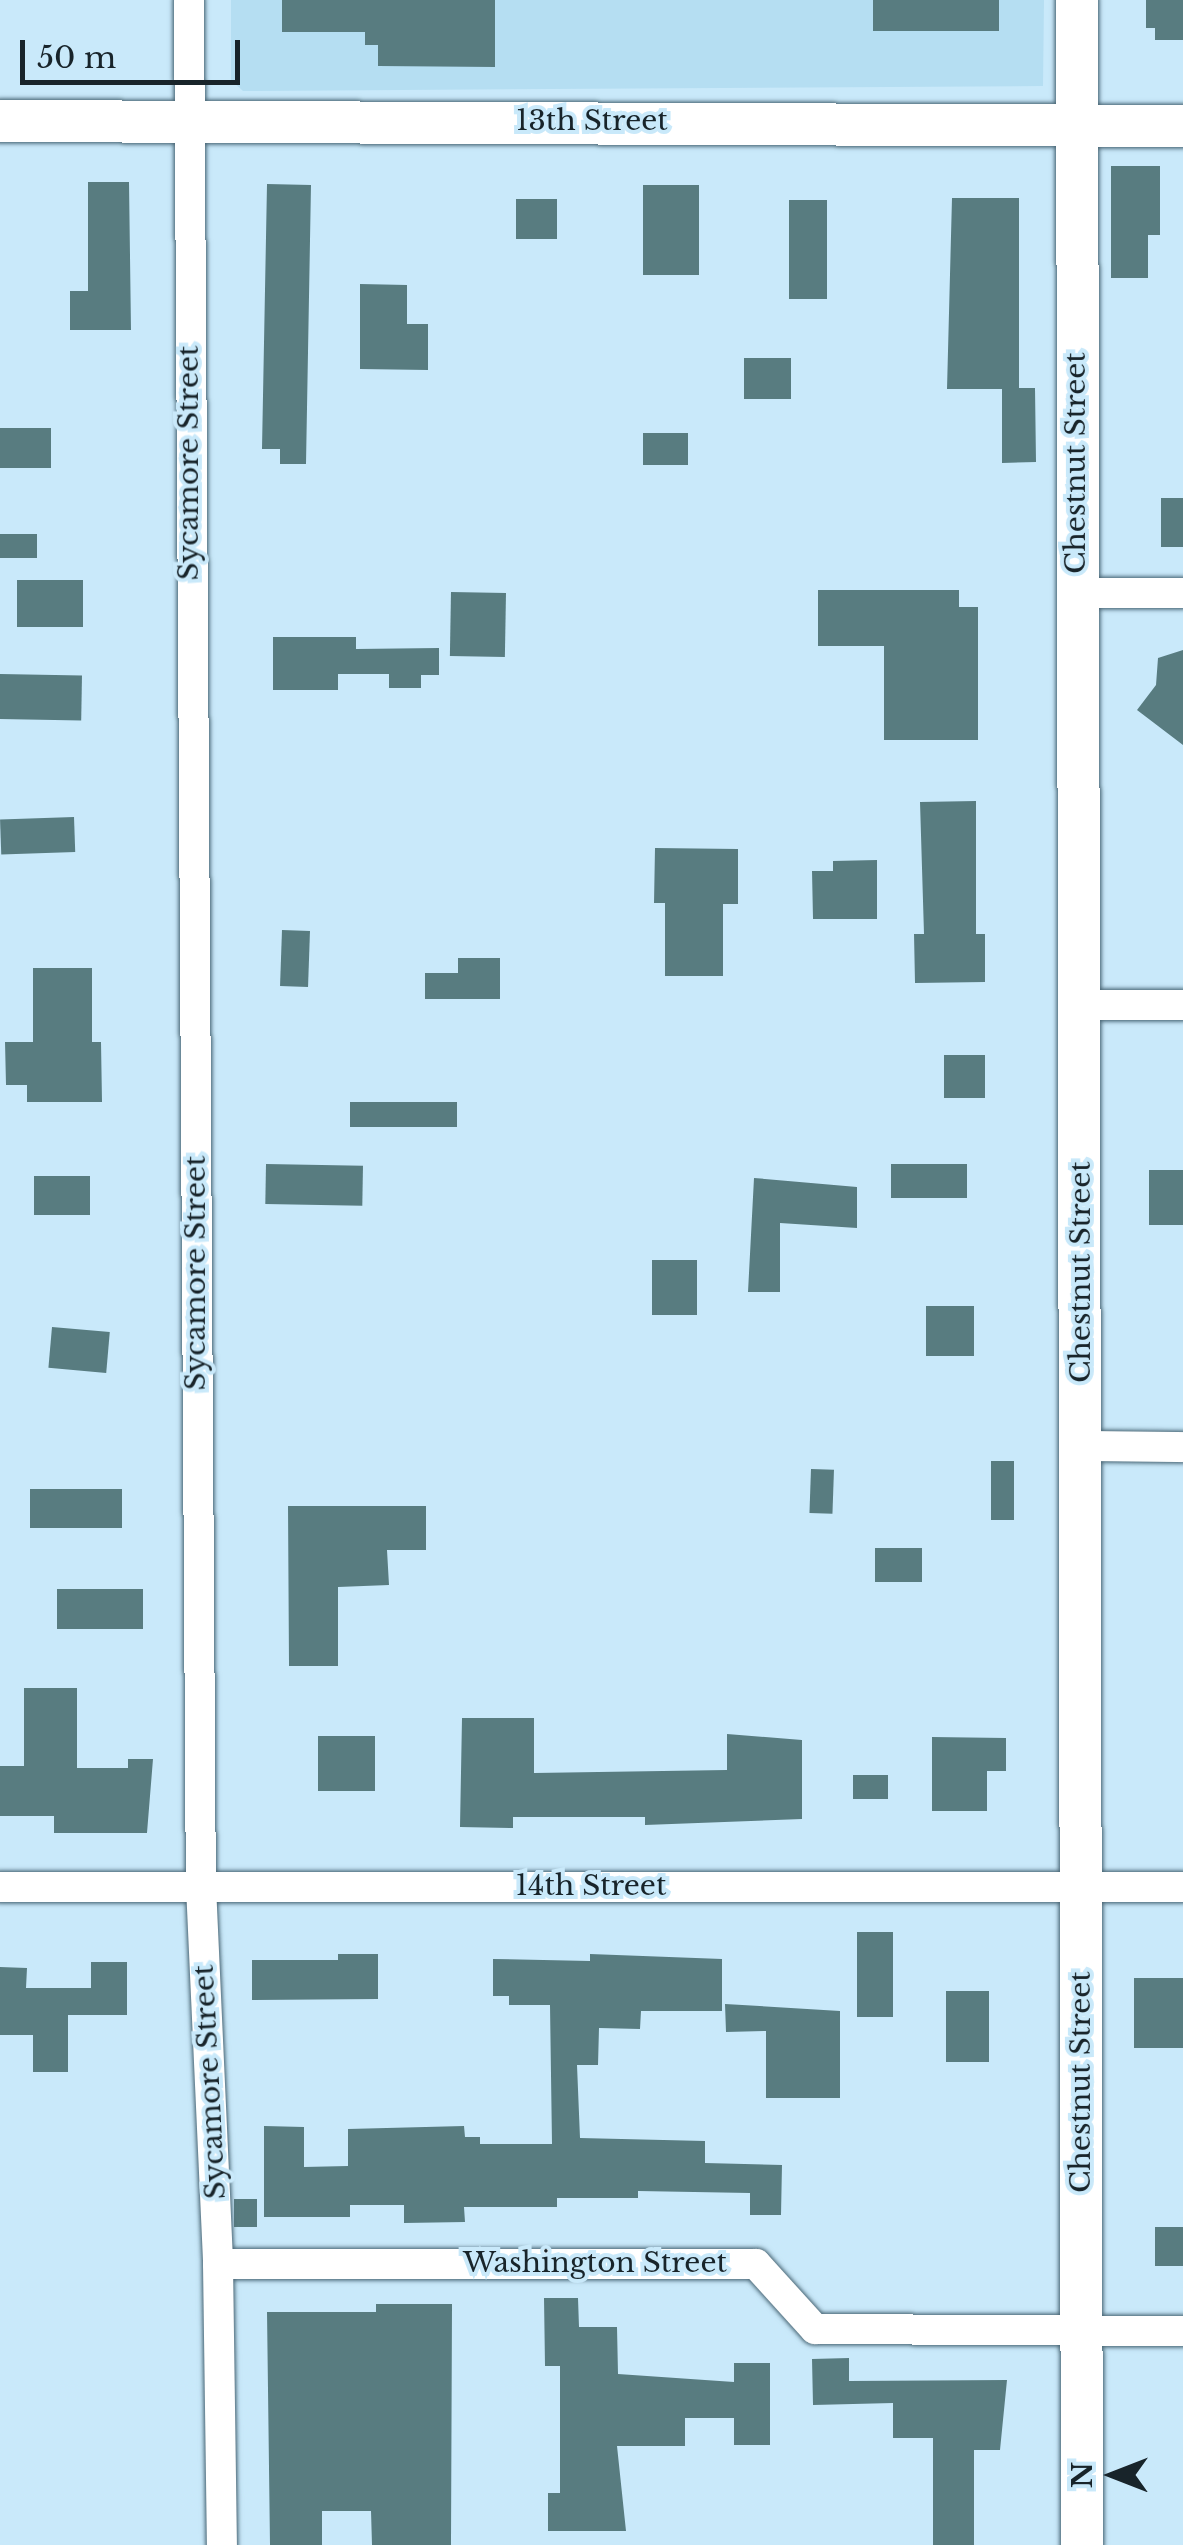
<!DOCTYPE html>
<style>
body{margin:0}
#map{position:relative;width:1183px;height:2545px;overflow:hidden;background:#c9e9fa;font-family:"Libre Baskerville",serif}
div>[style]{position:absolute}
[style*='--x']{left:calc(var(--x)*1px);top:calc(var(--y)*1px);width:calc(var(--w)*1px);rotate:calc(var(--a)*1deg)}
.built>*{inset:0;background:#b5def2}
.building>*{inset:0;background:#587c80;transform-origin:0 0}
.roads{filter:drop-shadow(0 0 2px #4a6776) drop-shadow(0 0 2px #4a6776)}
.street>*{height:30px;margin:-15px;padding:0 15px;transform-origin:15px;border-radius:15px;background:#fff}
.secondary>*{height:42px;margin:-21px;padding:0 21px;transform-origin:21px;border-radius:21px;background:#fff}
span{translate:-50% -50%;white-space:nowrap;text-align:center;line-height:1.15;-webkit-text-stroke:8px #c9e9fa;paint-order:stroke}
.street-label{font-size:28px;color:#18242a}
.north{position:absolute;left:1063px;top:2425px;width:100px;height:100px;-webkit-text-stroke:8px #c9e9fa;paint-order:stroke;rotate:270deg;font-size:28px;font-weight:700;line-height:40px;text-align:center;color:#18242a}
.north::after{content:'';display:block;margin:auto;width:35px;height:45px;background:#18242a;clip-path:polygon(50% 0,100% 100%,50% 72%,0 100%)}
.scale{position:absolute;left:20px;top:40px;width:220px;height:45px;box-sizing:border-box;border:5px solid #18242a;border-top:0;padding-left:12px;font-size:30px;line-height:35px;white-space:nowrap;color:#18242a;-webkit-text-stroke:8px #c9e9fa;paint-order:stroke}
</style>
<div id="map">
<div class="built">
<i style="clip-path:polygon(231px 0,1044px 0,1043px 86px,243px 91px,231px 80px)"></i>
</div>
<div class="building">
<i style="clip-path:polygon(282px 0,495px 0,495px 67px,378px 66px,378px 45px,365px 45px,365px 32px,282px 32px)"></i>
<i style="left:873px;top:0;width:126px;height:31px"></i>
<i style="clip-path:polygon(1146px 0,1183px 0,1183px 40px,1155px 40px,1155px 28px,1146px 28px)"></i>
<i style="clip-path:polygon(1111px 166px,1160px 166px,1160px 235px,1148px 235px,1148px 278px,1111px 278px)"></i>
<i style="clip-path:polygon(88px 182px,129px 182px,131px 330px,70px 330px,70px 291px,88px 291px)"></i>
<i style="clip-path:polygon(267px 184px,311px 185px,306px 464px,280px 464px,280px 449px,262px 449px)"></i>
<i style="left:643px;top:185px;width:56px;height:90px"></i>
<i style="clip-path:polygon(952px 198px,1019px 198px,1019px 388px,1035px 388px,1036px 462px,1002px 463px,1002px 389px,947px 389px)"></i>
<i style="left:516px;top:199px;width:41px;height:40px"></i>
<i style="left:789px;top:200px;width:38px;height:99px"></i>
<i style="clip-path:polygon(360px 284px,407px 285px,407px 324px,428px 324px,428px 370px,360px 369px)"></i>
<i style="left:744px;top:358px;width:47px;height:41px"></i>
<i style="left:0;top:428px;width:51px;height:40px"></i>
<i style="left:643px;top:433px;width:45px;height:32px"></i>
<i style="left:1161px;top:498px;width:22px;height:49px"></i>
<i style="left:0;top:534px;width:37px;height:24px"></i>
<i style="left:17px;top:580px;width:66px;height:47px"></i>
<i style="clip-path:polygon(818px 590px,959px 590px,959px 607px,978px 607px,978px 740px,884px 740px,884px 646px,818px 646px)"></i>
<i style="left:451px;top:592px;width:55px;height:64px;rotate:1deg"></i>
<i style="clip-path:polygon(273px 637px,356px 637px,356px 649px,439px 648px,439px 675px,421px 675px,421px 688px,389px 688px,389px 674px,338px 674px,338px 690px,273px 690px)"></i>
<i style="clip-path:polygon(1183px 650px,1183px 745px,1137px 710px,1156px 685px,1158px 658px)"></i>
<i style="left:0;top:674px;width:82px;height:45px;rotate:1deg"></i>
<i style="clip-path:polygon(976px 801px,976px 934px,985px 934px,985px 982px,915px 983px,914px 934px,924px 934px,920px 802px)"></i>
<i style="left:74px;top:817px;width:35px;height:74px;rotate:88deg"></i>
<i style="clip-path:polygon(655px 848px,738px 849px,738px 904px,723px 904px,723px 976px,665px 976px,665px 903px,654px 903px)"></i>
<i style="clip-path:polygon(877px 860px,877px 919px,813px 919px,812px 871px,833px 871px,833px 861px)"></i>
<i style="left:282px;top:930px;width:28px;height:56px;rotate:2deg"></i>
<i style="clip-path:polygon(458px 958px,500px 958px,500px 999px,425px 999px,425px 973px,458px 973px)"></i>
<i style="clip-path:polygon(33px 968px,92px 968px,92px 1042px,101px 1042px,102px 1102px,27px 1102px,27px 1085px,6px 1085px,5px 1042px,33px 1042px)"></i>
<i style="left:944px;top:1055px;width:41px;height:43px"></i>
<i style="left:350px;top:1102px;width:107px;height:25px"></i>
<i style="left:266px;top:1164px;width:97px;height:40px;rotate:1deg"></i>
<i style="left:891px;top:1164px;width:76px;height:34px"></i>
<i style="left:1149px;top:1170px;width:34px;height:55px"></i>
<i style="left:34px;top:1176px;width:56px;height:39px"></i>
<i style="clip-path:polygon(754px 1178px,857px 1187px,857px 1228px,780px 1223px,780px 1292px,748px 1292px)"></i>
<i style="left:652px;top:1260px;width:45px;height:55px"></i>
<i style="left:926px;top:1306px;width:48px;height:50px"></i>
<i style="left:52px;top:1327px;width:58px;height:41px;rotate:5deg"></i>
<i style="left:991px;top:1461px;width:23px;height:59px"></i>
<i style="left:811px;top:1469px;width:23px;height:44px;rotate:2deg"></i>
<i style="left:30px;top:1489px;width:92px;height:39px"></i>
<i style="clip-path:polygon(288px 1506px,426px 1506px,426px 1550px,387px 1550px,389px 1585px,338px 1587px,338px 1666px,289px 1666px)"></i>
<i style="left:875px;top:1548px;width:47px;height:34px"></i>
<i style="left:57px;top:1589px;width:86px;height:40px"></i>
<i style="clip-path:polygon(24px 1688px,77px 1688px,77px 1768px,128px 1768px,128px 1759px,153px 1759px,147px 1833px,54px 1833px,54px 1816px,0 1816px,0 1766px,24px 1766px)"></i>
<i style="clip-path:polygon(462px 1718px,534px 1718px,534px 1773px,727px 1770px,727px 1734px,802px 1740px,802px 1819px,645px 1825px,645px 1817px,513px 1817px,513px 1828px,460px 1827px)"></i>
<i style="left:318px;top:1736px;width:57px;height:55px"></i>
<i style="clip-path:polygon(932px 1737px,1006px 1738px,1006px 1771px,987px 1771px,987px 1811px,932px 1811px)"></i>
<i style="left:888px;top:1775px;width:24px;height:35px;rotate:90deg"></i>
<i style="left:857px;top:1932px;width:36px;height:85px"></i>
<i style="clip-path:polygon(338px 1954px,378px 1954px,378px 1999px,252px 2000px,252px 1960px,338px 1960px)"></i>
<i style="clip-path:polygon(590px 1954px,722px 1959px,722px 2011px,641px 2011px,640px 2029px,599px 2028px,598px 2065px,577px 2065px,580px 2138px,705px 2141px,705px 2163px,782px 2165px,781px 2215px,750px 2215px,750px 2193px,638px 2191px,638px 2198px,557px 2198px,557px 2207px,464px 2207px,465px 2222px,404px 2223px,404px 2205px,350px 2205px,350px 2217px,264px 2217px,264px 2126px,304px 2127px,304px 2167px,348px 2166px,348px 2129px,464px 2126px,465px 2137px,480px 2137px,480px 2144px,552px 2144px,550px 2005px,509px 2005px,509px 1996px,493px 1996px,493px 1959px,590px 1961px)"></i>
<i style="clip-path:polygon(91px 1962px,127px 1962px,127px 2015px,68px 2015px,68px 2072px,33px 2072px,33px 2035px,0 2035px,0 1967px,27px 1968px,26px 1988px,91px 1988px)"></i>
<i style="left:1134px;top:1978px;width:49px;height:70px"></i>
<i style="left:946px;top:1991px;width:43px;height:71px"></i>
<i style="clip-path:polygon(725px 2004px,840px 2011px,840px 2098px,766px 2098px,766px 2031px,726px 2032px)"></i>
<i style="left:234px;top:2199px;width:23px;height:28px"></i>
<i style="left:1155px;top:2227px;width:28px;height:39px"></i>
<i style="clip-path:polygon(544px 2298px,578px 2298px,579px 2327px,617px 2327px,618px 2374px,734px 2382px,734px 2363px,770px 2363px,770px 2445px,734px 2445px,734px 2418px,685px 2418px,685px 2446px,617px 2446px,626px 2531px,548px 2531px,548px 2493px,560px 2493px,560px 2366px,545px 2366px)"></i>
<i style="clip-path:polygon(376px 2304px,452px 2304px,451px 2545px,372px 2545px,371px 2511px,322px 2511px,322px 2545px,270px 2545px,267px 2312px,376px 2312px)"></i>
<i style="clip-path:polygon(849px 2358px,849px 2381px,1007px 2380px,1000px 2450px,974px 2450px,974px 2545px,933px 2545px,933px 2438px,893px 2438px,893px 2403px,813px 2405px,812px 2359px)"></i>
</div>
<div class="roads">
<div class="street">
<i style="--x:189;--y:0;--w:1886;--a:89.64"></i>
<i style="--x:201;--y:1886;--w:378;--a:87.4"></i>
<i style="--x:218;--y:2264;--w:281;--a:89.2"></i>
<i style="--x:1076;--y:593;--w:107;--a:0"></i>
<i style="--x:1079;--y:1005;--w:104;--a:0"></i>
<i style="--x:1082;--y:1446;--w:101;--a:0.6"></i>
<i style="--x:0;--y:1887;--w:1183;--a:0"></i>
<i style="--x:218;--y:2264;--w:538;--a:0"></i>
<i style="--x:756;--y:2264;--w:88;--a:47.8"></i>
<i style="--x:815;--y:2329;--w:368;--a:0.3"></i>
</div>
<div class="secondary">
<i style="--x:1077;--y:0;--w:2545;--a:89.89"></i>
<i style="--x:0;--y:121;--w:1183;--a:0.24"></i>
</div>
</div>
<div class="street-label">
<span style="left:592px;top:121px">13th Street</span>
<span style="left:189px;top:463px;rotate:-90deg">Sycamore Street</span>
<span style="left:1076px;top:463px;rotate:-90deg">Chestnut Street</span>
<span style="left:1081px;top:1272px;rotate:-90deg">Chestnut Street</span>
<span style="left:196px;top:1273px;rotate:-90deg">Sycamore Street</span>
<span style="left:591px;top:1886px">14th Street</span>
<span style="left:210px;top:2082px;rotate:-93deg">Sycamore Street</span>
<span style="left:1081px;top:2082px;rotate:-90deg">Chestnut Street</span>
<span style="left:595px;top:2263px">Washington Street</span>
</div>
<div class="north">N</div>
<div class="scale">50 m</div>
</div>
